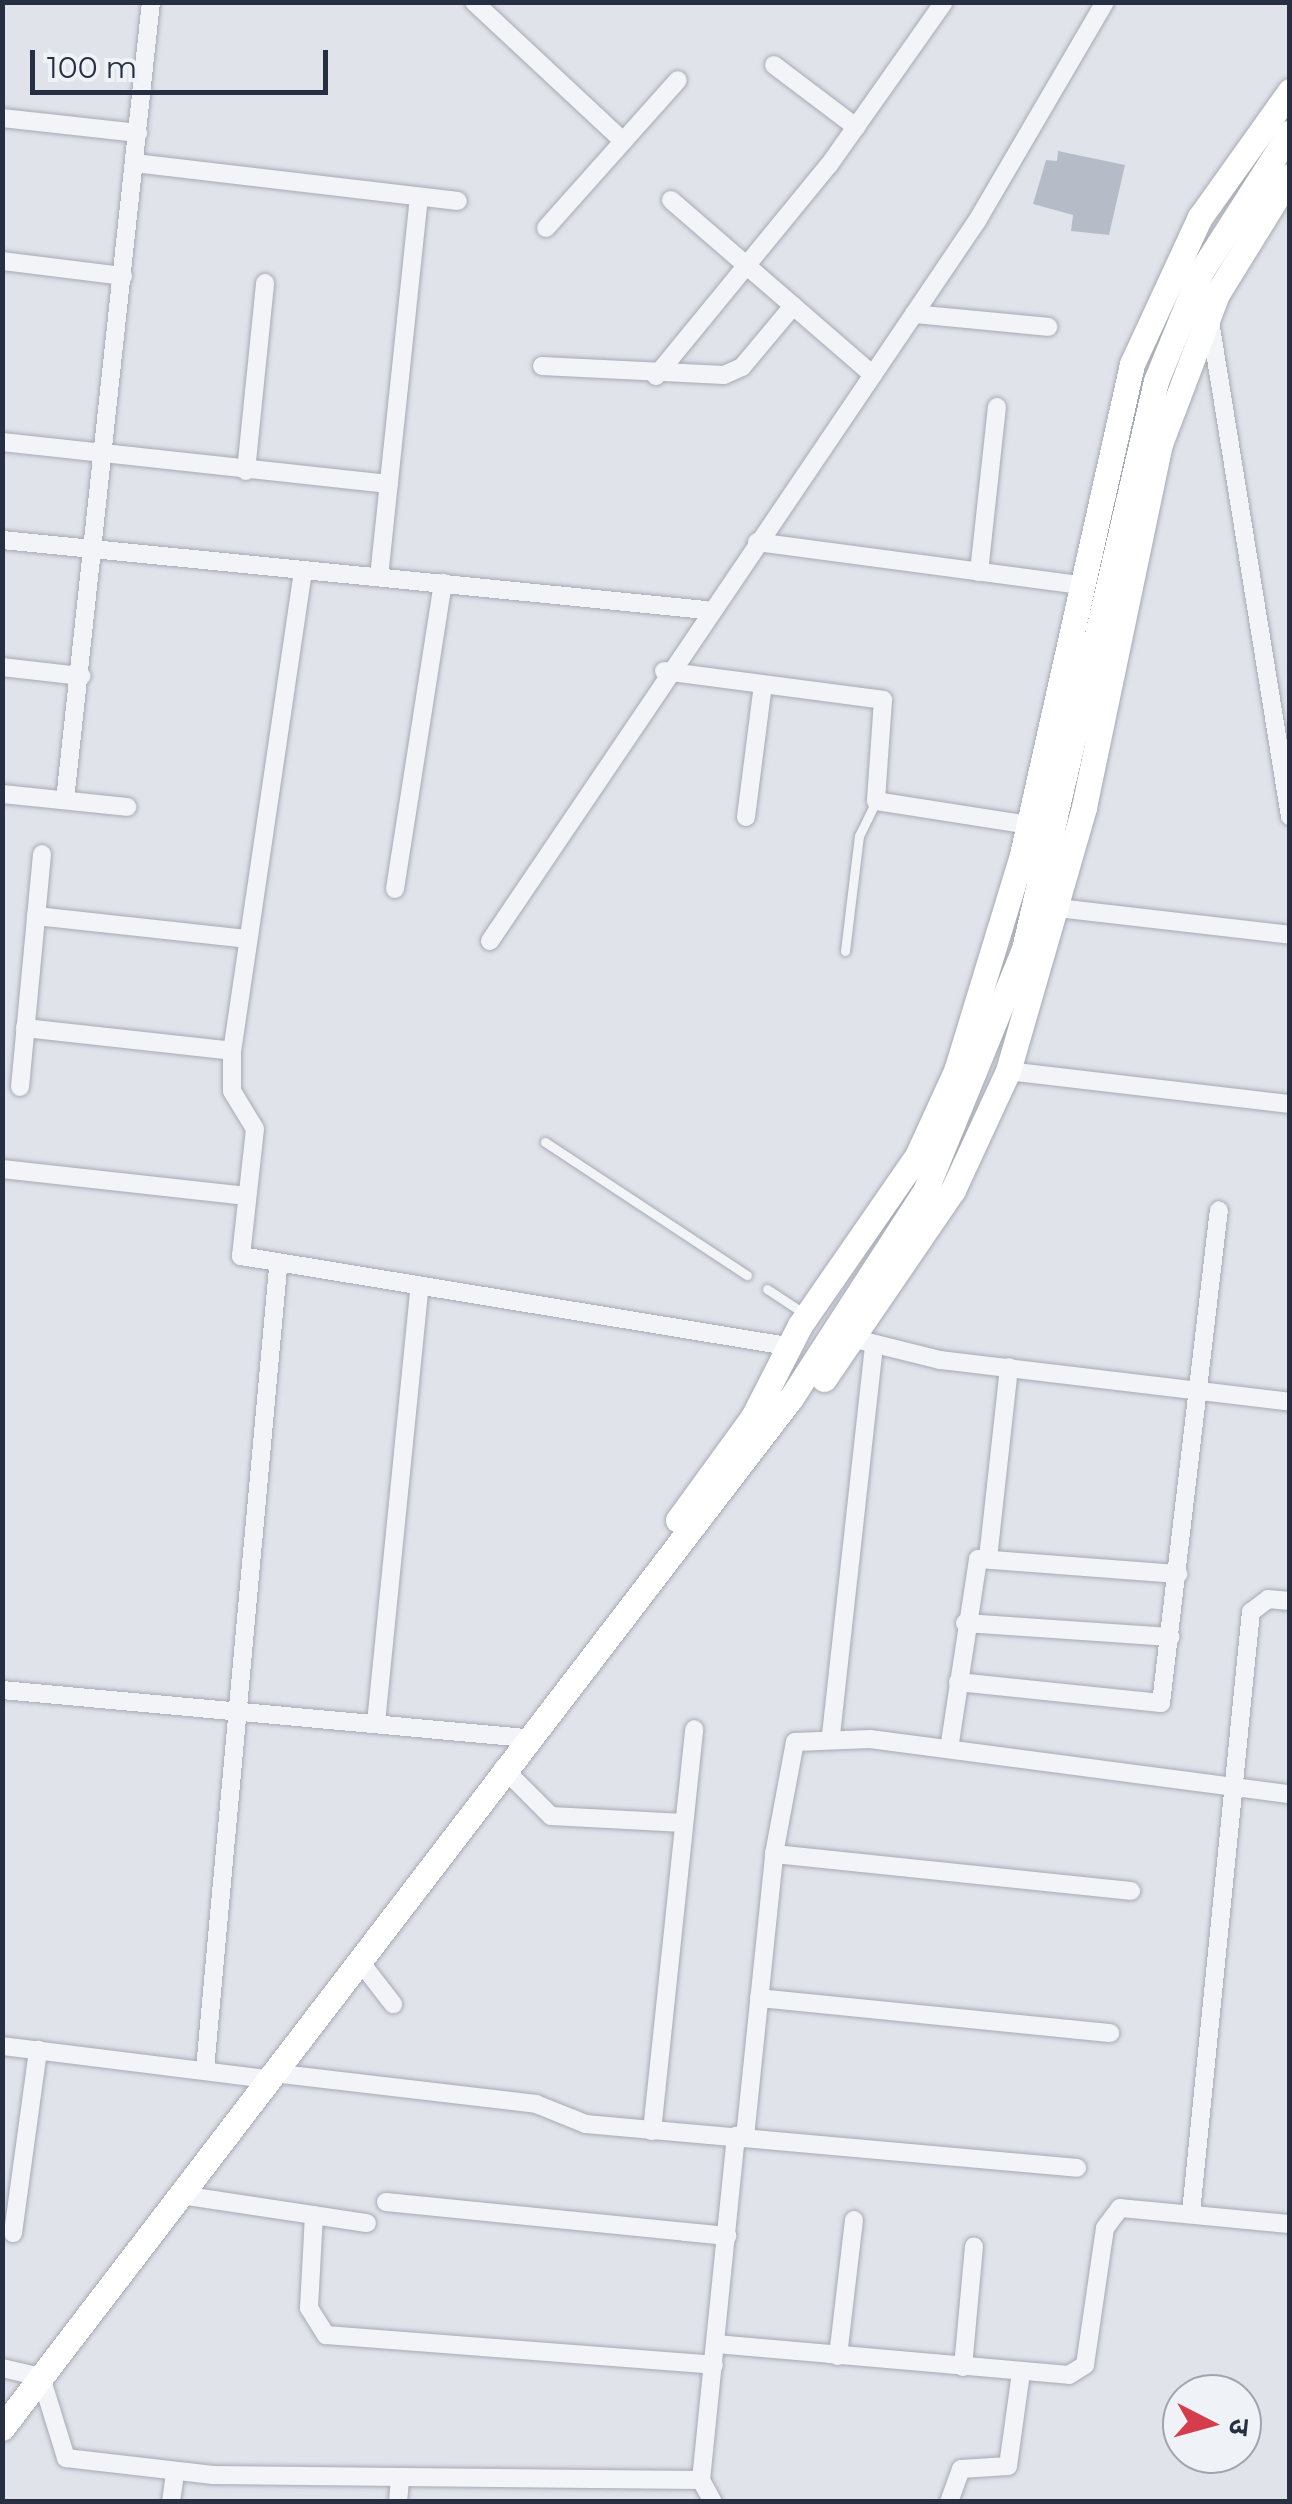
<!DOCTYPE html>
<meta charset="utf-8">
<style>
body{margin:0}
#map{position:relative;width:1292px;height:2504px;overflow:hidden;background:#e0e3ea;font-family:Montserrat,"Noto Sans Devanagari",sans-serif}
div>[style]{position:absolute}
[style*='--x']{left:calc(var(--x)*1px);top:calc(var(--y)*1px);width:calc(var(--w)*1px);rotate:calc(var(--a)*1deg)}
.building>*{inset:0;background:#b6bcc7}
.roads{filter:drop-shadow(0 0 2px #a5aab4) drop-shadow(0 0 2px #a5aab4)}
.service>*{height:9px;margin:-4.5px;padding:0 4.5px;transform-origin:4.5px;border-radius:4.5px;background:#f3f4f8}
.minor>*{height:18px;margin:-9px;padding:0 9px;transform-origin:9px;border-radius:9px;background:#f3f4f8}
.primary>*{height:25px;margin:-12.5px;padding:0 12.5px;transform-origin:12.5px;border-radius:12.5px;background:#fff}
span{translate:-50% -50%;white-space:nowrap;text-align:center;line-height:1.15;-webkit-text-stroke:8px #eff2f7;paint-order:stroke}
.frame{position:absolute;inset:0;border:5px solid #273042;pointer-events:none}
.north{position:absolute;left:1162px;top:2374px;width:100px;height:100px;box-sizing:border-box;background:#eff2f7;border:2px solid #9fa4af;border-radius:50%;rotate:96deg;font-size:28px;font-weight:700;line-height:40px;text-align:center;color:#273042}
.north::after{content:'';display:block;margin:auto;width:35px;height:45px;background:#d63d4c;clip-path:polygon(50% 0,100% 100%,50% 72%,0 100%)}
.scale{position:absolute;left:30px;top:50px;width:298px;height:45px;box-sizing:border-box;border:5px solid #273042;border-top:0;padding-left:12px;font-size:30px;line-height:35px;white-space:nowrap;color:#273042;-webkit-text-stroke:8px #eff2f7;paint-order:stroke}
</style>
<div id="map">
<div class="building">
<i style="clip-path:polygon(1058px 151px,1125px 165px,1109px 235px,1071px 231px,1073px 215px,1033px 204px,1046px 160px,1057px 161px)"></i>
</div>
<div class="roads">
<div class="service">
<i style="--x:845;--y:951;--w:116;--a:-83.1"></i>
<i style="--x:859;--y:836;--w:39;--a:-64"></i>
<i style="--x:545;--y:1142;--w:242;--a:33.4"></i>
<i style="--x:767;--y:1289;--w:45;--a:33.3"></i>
</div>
<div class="minor">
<i style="--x:474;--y:2;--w:201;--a:43"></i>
<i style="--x:774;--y:65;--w:103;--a:37.1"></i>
<i style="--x:2;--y:118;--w:137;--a:6.3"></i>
<i style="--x:135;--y:163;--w:325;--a:6.7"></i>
<i style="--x:671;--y:200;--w:267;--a:40.9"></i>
<i style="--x:546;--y:228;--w:198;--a:-48.3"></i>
<i style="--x:2;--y:261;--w:122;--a:7.1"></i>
<i style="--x:914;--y:314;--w:135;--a:5.5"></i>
<i style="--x:1209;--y:315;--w:508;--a:80.83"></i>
<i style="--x:542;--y:366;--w:182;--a:2.8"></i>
<i style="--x:724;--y:375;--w:20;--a:-24"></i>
<i style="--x:742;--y:367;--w:80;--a:-50.1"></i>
<i style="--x:656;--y:376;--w:273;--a:-50.7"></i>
<i style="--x:829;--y:165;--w:199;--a:-54.8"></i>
<i style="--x:2;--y:442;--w:389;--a:6.2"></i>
<i style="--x:246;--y:471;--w:189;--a:-84.2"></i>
<i style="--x:2;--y:540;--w:707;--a:5.68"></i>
<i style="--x:757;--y:542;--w:327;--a:7.6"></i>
<i style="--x:303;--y:571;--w:485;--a:98.4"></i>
<i style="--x:232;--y:1051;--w:40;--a:90"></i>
<i style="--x:232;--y:1091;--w:44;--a:58.8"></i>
<i style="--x:255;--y:1129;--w:128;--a:96.3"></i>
<i style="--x:241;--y:1256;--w:553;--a:9.36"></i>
<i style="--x:979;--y:572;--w:166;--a:-83.8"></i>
<i style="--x:379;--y:577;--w:381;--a:-84"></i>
<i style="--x:2;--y:667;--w:80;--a:6.5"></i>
<i style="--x:664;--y:671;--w:221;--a:7.5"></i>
<i style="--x:883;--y:700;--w:101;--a:94"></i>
<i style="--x:876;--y:801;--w:155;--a:8.9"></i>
<i style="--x:2;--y:794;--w:126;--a:5.9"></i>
<i style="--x:65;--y:800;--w:803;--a:-83.85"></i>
<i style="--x:746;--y:817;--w:133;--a:-82.7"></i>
<i style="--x:395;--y:889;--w:310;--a:-81.1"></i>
<i style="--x:1058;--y:908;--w:234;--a:6.6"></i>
<i style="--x:36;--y:916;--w:212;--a:6.2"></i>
<i style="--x:490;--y:941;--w:869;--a:-55.93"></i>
<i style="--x:977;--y:221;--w:254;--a:-59.7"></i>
<i style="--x:25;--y:1028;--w:208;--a:6.3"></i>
<i style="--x:1008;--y:1071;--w:284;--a:6.7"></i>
<i style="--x:20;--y:1087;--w:234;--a:-84.6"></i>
<i style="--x:2;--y:1169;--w:244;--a:6.3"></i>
<i style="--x:855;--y:1339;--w:88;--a:13.9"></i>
<i style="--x:940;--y:1360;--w:353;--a:6.8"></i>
<i style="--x:988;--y:1558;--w:192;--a:-83.7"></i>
<i style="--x:965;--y:1623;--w:206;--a:3.9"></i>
<i style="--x:958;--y:1682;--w:204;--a:5.9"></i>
<i style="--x:1161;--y:1703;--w:496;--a:-83.3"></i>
<i style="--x:2;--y:1690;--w:525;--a:5.24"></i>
<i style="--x:376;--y:1723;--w:439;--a:-84.3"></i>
<i style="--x:831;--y:1735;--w:390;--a:-83.7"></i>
<i style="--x:949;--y:1749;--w:192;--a:-81.3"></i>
<i style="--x:978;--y:1559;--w:201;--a:4.3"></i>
<i style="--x:503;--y:1768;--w:68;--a:45"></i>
<i style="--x:551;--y:1816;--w:133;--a:3"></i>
<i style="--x:774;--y:1854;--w:359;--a:5.9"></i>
<i style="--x:359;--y:1960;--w:56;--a:52.3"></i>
<i style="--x:759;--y:1998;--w:353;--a:5.7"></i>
<i style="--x:2;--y:2046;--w:267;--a:7.1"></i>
<i style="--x:205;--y:2069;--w:803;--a:-84.79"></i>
<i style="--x:273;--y:2073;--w:265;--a:6.7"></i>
<i style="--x:536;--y:2104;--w:54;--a:21.8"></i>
<i style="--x:586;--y:2124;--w:493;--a:5.1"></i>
<i style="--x:652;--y:2131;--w:404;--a:-84"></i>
<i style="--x:745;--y:2137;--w:284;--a:-84.1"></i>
<i style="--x:774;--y:1854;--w:114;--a:-79.4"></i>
<i style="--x:795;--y:1742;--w:75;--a:-2.3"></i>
<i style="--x:870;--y:1739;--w:424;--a:7.5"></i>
<i style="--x:181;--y:2195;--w:188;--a:8.6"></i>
<i style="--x:386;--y:2202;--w:343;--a:5.7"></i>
<i style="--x:1191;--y:2213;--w:604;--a:-84.3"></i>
<i style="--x:1251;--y:1612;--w:21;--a:-37"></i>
<i style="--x:1268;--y:1599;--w:22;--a:5"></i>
<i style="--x:314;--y:2215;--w:93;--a:93.1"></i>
<i style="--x:309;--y:2308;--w:32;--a:58"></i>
<i style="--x:326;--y:2335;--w:389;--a:4.4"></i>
<i style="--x:13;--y:2233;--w:185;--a:-82.2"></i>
<i style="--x:716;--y:2344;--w:354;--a:5"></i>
<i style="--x:1069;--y:2375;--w:19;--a:-32"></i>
<i style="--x:1085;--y:2365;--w:138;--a:-81.7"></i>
<i style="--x:1105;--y:2228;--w:25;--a:-53"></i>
<i style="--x:1120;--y:2208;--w:171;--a:5.4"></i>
<i style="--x:838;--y:2356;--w:137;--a:-83.3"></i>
<i style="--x:963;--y:2367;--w:121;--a:-84.8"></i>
<i style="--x:2;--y:2368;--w:40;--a:13"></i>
<i style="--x:41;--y:2377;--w:85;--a:72.8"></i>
<i style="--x:66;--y:2458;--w:148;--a:6.6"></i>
<i style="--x:213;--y:2475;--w:488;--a:0.6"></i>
<i style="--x:171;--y:2502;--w:30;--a:-82"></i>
<i style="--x:398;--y:2502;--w:24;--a:-85"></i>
<i style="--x:713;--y:2502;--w:25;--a:-119"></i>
<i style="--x:701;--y:2480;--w:346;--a:-84.2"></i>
<i style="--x:949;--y:2502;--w:35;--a:-70"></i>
<i style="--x:961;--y:2469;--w:47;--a:-3.7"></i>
<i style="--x:1008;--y:2466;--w:95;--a:-82.1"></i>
</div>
<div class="primary">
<i style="--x:824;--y:1379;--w:229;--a:-55.7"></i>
<i style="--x:953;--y:1190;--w:131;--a:-65.2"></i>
<i style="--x:1008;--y:1071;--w:275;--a:-73.9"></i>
<i style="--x:1084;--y:807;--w:371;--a:-78.2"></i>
<i style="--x:1160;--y:444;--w:160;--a:-69.2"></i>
<i style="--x:1217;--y:294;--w:139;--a:-58.3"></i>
<i style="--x:753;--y:1417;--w:103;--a:-62.9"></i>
<i style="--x:800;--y:1325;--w:206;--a:-55.3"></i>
<i style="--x:917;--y:1156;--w:94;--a:-65.4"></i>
<i style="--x:956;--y:1071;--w:226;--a:-73"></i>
<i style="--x:1022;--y:855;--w:503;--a:-77.37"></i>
<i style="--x:1132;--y:364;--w:162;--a:-65.2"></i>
<i style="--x:1200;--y:217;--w:155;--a:-54.5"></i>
<i style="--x:678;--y:1520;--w:140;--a:-54"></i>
<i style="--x:2;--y:2428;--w:1297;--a:-52.55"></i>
<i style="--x:791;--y:1398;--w:249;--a:-57.1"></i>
<i style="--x:926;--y:1189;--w:259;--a:-67.8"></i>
<i style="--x:1024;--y:949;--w:583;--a:-76.92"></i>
<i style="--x:1156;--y:381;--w:117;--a:-67.8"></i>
<i style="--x:1200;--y:273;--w:167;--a:-57.4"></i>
</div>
</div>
<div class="frame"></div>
<div class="north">उ</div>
<div class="scale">100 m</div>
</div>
